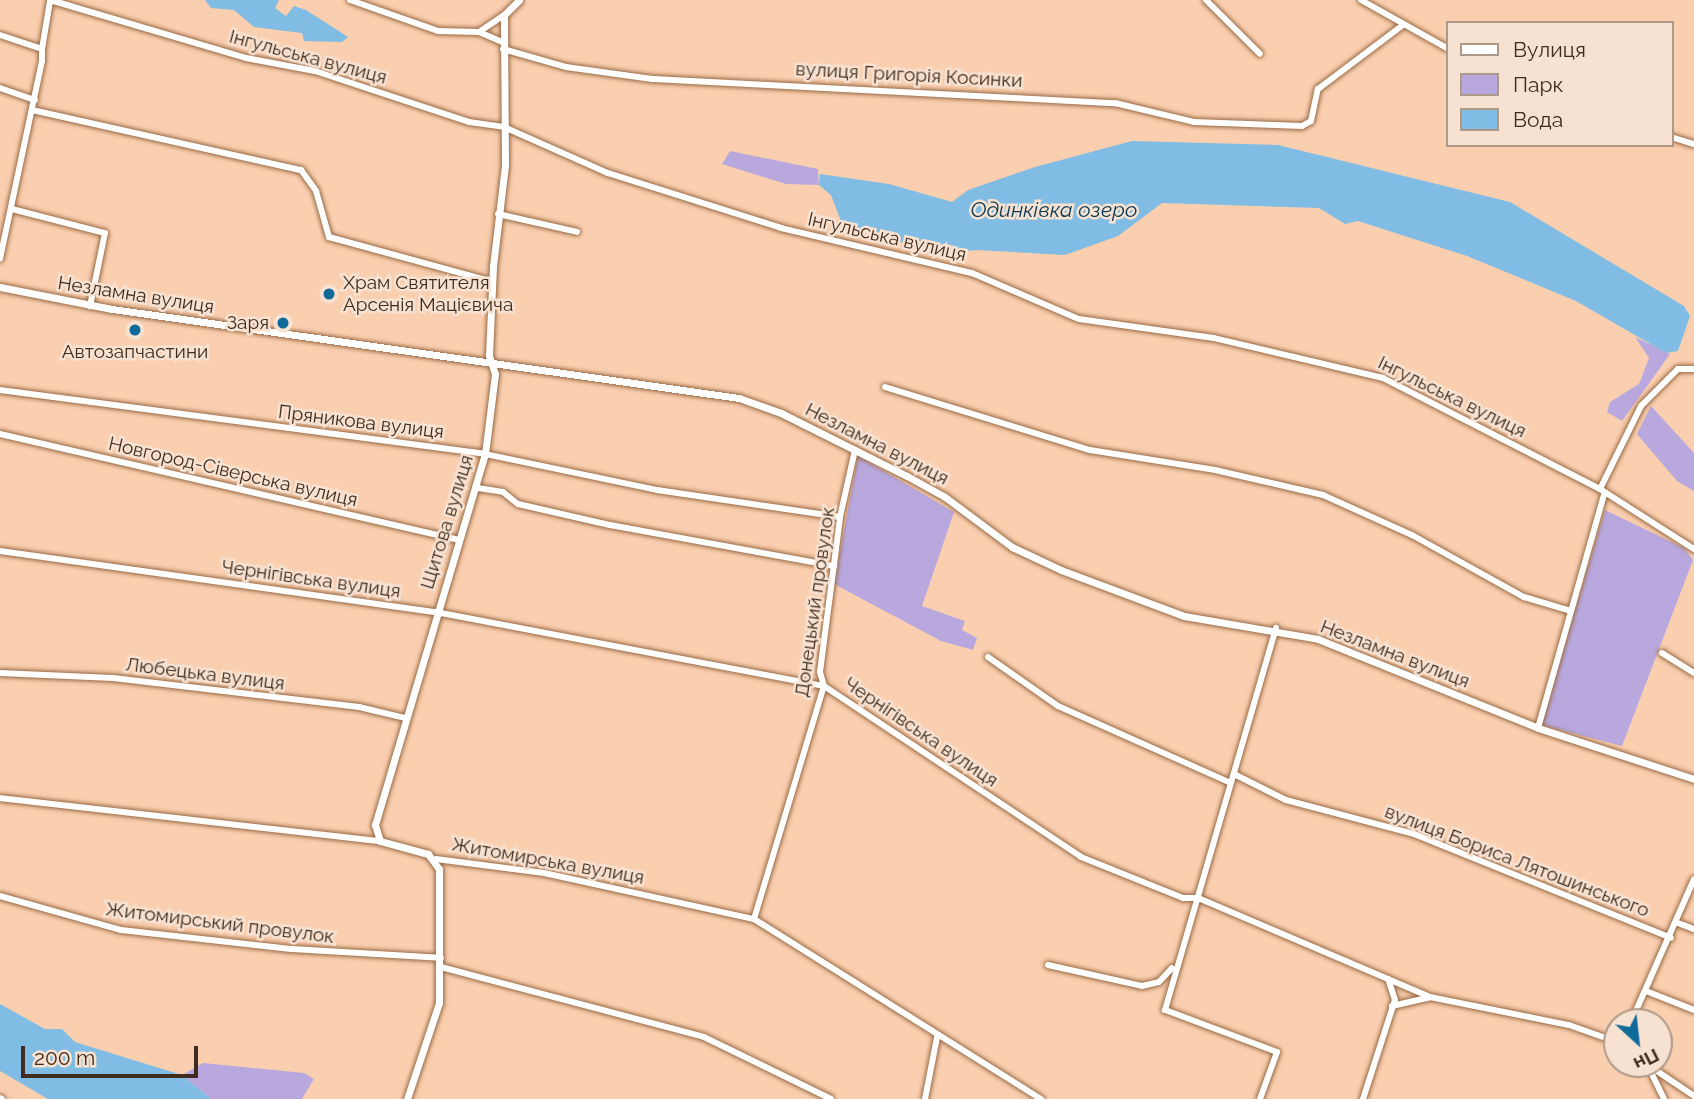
<!DOCTYPE html>
<meta charset="utf-8">
<style>
body{margin:0}
#map{position:relative;width:1694px;height:1099px;overflow:hidden;background:#facfaf;font-family:Raleway,sans-serif}
div>[style]{position:absolute}
[style*='--x']{left:calc(var(--x)*1px);top:calc(var(--y)*1px);width:calc(var(--w)*1px);rotate:calc(var(--a)*1deg)}
.green>*{inset:0;background:#b9a8de}
.water>*{inset:0;background:#80bce4}
.roads{filter:drop-shadow(0 0 2px #996a44) drop-shadow(0 0 2px #996a44)}
.minor>*{height:6px;margin:-3px;padding:0 3px;transform-origin:3px;border-radius:3px;background:#fff}
.tertiary>*{height:7px;margin:-3.5px;padding:0 3.5px;transform-origin:3.5px;border-radius:3.5px;background:#fff}
.dots>*{width:19px;height:19px;translate:-50% -50%;box-sizing:border-box;border:4px solid #f7e1d1;border-radius:50%}
span{translate:-50% -50%;white-space:nowrap;text-align:center;line-height:1.15;-webkit-text-stroke:5px #f7e1d1;paint-order:stroke}
.street-label{font-size:19px;color:#402c1c}
.poi-label{font-size:19px;color:#402c1c}
.left{translate:0 -50%;text-align:left}
.right{translate:-100% -50%;text-align:right}
.water-label{font-size:21px;color:#083a55;font-style:italic}
.legend{position:absolute;left:1446px;top:21px;width:228px;height:126px;box-sizing:border-box;background:#f7e1d1;border:2px solid #ae9989;margin:0;padding:9px 12px;list-style:none;font-size:21px;color:#402c1c}
.legend li{display:flex;align-items:center;gap:14px;height:35px}
.legend b{width:35px;border:2px solid #ae9989}
.north{position:absolute;left:1603px;top:1008px;width:70px;height:70px;box-sizing:border-box;background:#f7e1d1;border:2px solid #ae9989;border-radius:50%;rotate:153deg;font-size:19px;font-weight:700;line-height:28px;text-align:center;color:#402c1c}
.north::after{content:'';display:block;margin:auto;width:24px;height:32px;background:#0e6a99;clip-path:polygon(50% 0,100% 100%,50% 72%,0 100%)}
.scale{position:absolute;left:21px;top:1046px;width:177px;height:32px;box-sizing:border-box;border:4px solid #402c1c;border-top:0;padding-left:9px;font-size:21px;line-height:24px;white-space:nowrap;color:#402c1c;-webkit-text-stroke:5px #f7e1d1;paint-order:stroke}
</style>
<div id="map">
<div class="green">
<i style="clip-path:polygon(730px 151px,818px 169px,819px 185px,786px 184px,722px 164px)"></i>
<i style="clip-path:polygon(1635px 337px,1670px 354px,1622px 421px,1607px 412px,1610px 402px,1639px 384px,1649px 358px)"></i>
<i style="clip-path:polygon(1651px 406px,1694px 453px,1694px 491px,1677px 481px,1637px 434px)"></i>
<i style="clip-path:polygon(858px 456px,954px 512px,922px 606px,965px 621px,962px 630px,977px 638px,973px 650px,941px 641px,834px 584px)"></i>
<i style="clip-path:polygon(1605px 510px,1684px 548px,1693px 560px,1622px 746px,1541px 725px)"></i>
<i style="clip-path:polygon(203px 1063px,304px 1073px,314px 1079px,302px 1099px,211px 1099px,182px 1075px)"></i>
</div>
<div class="water">
<i style="clip-path:polygon(205px 0,279px 0,275px 8px,286px 16px,294px 6px,306px 10px,348px 37px,342px 42px,304px 41px,302px 33px,254px 27px,234px 10px,211px 8px)"></i>
<i style="clip-path:polygon(1132px 141px,1278px 145px,1510px 202px,1684px 306px,1690px 316px,1678px 351px,1666px 353px,1576px 301px,1467px 256px,1358px 221px,1345px 224px,1319px 208px,1162px 203px,1118px 236px,1065px 255px,976px 250px,937px 255px,861px 228px,845px 232px,831px 195px,819px 185px,820px 174px,889px 184px,952px 202px,968px 190px,1035px 167px)"></i>
<i style="clip-path:polygon(0 1004px,45px 1029px,62px 1029px,75px 1042px,182px 1075px,211px 1099px,48px 1099px,0 1071px)"></i>
</div>
<div class="roads">
<div class="minor">
<i style="--x:50;--y:0;--w:204;--a:16.5"></i>
<i style="--x:246;--y:58;--w:70;--a:10.7"></i>
<i style="--x:315;--y:71;--w:162;--a:18.3"></i>
<i style="--x:469;--y:122;--w:35;--a:8"></i>
<i style="--x:504;--y:127;--w:114;--a:23.9"></i>
<i style="--x:608;--y:173;--w:182;--a:17.6"></i>
<i style="--x:781;--y:228;--w:196;--a:13.3"></i>
<i style="--x:972;--y:273;--w:116;--a:23.3"></i>
<i style="--x:1079;--y:319;--w:136;--a:8"></i>
<i style="--x:1214;--y:338;--w:174;--a:13.3"></i>
<i style="--x:1383;--y:378;--w:244;--a:27.1"></i>
<i style="--x:1600;--y:489;--w:112;--a:32.6"></i>
<i style="--x:350;--y:0;--w:93;--a:19.4"></i>
<i style="--x:438;--y:31;--w:41;--a:1.4"></i>
<i style="--x:479;--y:32;--w:30;--a:-34"></i>
<i style="--x:1206;--y:0;--w:76;--a:45"></i>
<i style="--x:1361;--y:0;--w:98;--a:29.2"></i>
<i style="--x:479;--y:32;--w:26;--a:23"></i>
<i style="--x:0;--y:35;--w:44;--a:18.4"></i>
<i style="--x:42;--y:49;--w:12;--a:90"></i>
<i style="--x:42;--y:61;--w:202;--a:102"></i>
<i style="--x:42;--y:49;--w:49;--a:-80.5"></i>
<i style="--x:503;--y:49;--w:66;--a:15.9"></i>
<i style="--x:566;--y:67;--w:87;--a:7.9"></i>
<i style="--x:652;--y:79;--w:464;--a:3"></i>
<i style="--x:1115;--y:103;--w:81;--a:13.5"></i>
<i style="--x:1194;--y:122;--w:108;--a:2.1"></i>
<i style="--x:1302;--y:126;--w:10;--a:-29"></i>
<i style="--x:1311;--y:121;--w:33;--a:-78"></i>
<i style="--x:1318;--y:89;--w:106;--a:-37"></i>
<i style="--x:0;--y:88;--w:37;--a:19"></i>
<i style="--x:32;--y:110;--w:276;--a:12.6"></i>
<i style="--x:301;--y:170;--w:26;--a:54"></i>
<i style="--x:316;--y:191;--w:48;--a:74.2"></i>
<i style="--x:329;--y:237;--w:170;--a:15.3"></i>
<i style="--x:1671;--y:137;--w:24;--a:17"></i>
<i style="--x:12;--y:209;--w:96;--a:14.5"></i>
<i style="--x:105;--y:233;--w:75;--a:101.6"></i>
<i style="--x:498;--y:214;--w:81;--a:12.8"></i>
<i style="--x:885;--y:387;--w:214;--a:17.1"></i>
<i style="--x:1090;--y:450;--w:127;--a:9.1"></i>
<i style="--x:1215;--y:470;--w:111;--a:13"></i>
<i style="--x:1323;--y:495;--w:98;--a:24.2"></i>
<i style="--x:1412;--y:535;--w:128;--a:29"></i>
<i style="--x:1524;--y:597;--w:46;--a:16.5"></i>
<i style="--x:0;--y:390;--w:489;--a:7.5"></i>
<i style="--x:485;--y:454;--w:176;--a:11.8"></i>
<i style="--x:657;--y:490;--w:185;--a:8.4"></i>
<i style="--x:0;--y:434;--w:470;--a:13"></i>
<i style="--x:478;--y:488;--w:25;--a:9"></i>
<i style="--x:503;--y:492;--w:19;--a:39"></i>
<i style="--x:518;--y:504;--w:94;--a:12.9"></i>
<i style="--x:610;--y:525;--w:228;--a:10.4"></i>
<i style="--x:1600;--y:489;--w:93;--a:-63.7"></i>
<i style="--x:1641;--y:406;--w:52;--a:-45"></i>
<i style="--x:1678;--y:369;--w:16;--a:0"></i>
<i style="--x:0;--y:551;--w:440;--a:8"></i>
<i style="--x:436;--y:612;--w:395;--a:10.8"></i>
<i style="--x:824;--y:686;--w:309;--a:33.6"></i>
<i style="--x:1081;--y:857;--w:110;--a:21.9"></i>
<i style="--x:1183;--y:898;--w:15;--a:0"></i>
<i style="--x:1198;--y:898;--w:252;--a:23.1"></i>
<i style="--x:1430;--y:997;--w:142;--a:11.4"></i>
<i style="--x:1569;--y:1025;--w:51;--a:19.5"></i>
<i style="--x:1662;--y:653;--w:38;--a:32"></i>
<i style="--x:988;--y:657;--w:85;--a:35"></i>
<i style="--x:1058;--y:706;--w:189;--a:24"></i>
<i style="--x:0;--y:673;--w:113;--a:2.5"></i>
<i style="--x:113;--y:678;--w:248;--a:6.7"></i>
<i style="--x:359;--y:707;--w:47;--a:13.4"></i>
<i style="--x:1538;--y:728;--w:243;--a:-74.2"></i>
<i style="--x:1234;--y:774;--w:58;--a:26.6"></i>
<i style="--x:1286;--y:800;--w:132;--a:14.9"></i>
<i style="--x:1414;--y:834;--w:277;--a:22"></i>
<i style="--x:0;--y:798;--w:382;--a:6.5"></i>
<i style="--x:436;--y:859;--w:109;--a:7.4"></i>
<i style="--x:544;--y:873;--w:215;--a:12.4"></i>
<i style="--x:754;--y:919;--w:339;--a:32.1"></i>
<i style="--x:0;--y:896;--w:126;--a:15.7"></i>
<i style="--x:121;--y:930;--w:171;--a:6.4"></i>
<i style="--x:291;--y:949;--w:150;--a:3.4"></i>
<i style="--x:754;--y:919;--w:243;--a:-73.3"></i>
<i style="--x:824;--y:686;--w:15;--a:-106"></i>
<i style="--x:820;--y:672;--w:156;--a:-82.6"></i>
<i style="--x:840;--y:517;--w:69;--a:-77.4"></i>
<i style="--x:1678;--y:923;--w:17;--a:21"></i>
<i style="--x:1048;--y:965;--w:96;--a:12.6"></i>
<i style="--x:1142;--y:986;--w:17;--a:-13"></i>
<i style="--x:1159;--y:982;--w:19;--a:-47"></i>
<i style="--x:441;--y:967;--w:272;--a:14.9"></i>
<i style="--x:704;--y:1037;--w:141;--a:26"></i>
<i style="--x:1646;--y:991;--w:52;--a:21.6"></i>
<i style="--x:1392;--y:1006;--w:39;--a:-13"></i>
<i style="--x:1631;--y:1022;--w:156;--a:-66.2"></i>
<i style="--x:1647;--y:1064;--w:39;--a:64"></i>
<i style="--x:1651;--y:1067;--w:52;--a:34"></i>
<i style="--x:0;--y:1098;--w:2;--a:27"></i>
<i style="--x:925;--y:1099;--w:63;--a:-79"></i>
<i style="--x:1260;--y:1099;--w:50;--a:-70.1"></i>
<i style="--x:1277;--y:1052;--w:120;--a:-159.4"></i>
<i style="--x:1165;--y:1010;--w:398;--a:-73.8"></i>
<i style="--x:1363;--y:1099;--w:104;--a:-72.1"></i>
<i style="--x:1395;--y:1000;--w:22;--a:-108"></i>
</div>
<div class="tertiary">
<i style="--x:0;--y:287;--w:114;--a:11.1"></i>
<i style="--x:112;--y:309;--w:633;--a:8.08"></i>
<i style="--x:739;--y:398;--w:45;--a:19.7"></i>
<i style="--x:781;--y:413;--w:141;--a:26.6"></i>
<i style="--x:907;--y:476;--w:43;--a:28.9"></i>
<i style="--x:945;--y:497;--w:84;--a:36.7"></i>
<i style="--x:1012;--y:547;--w:54;--a:25.1"></i>
<i style="--x:1061;--y:570;--w:131;--a:20.5"></i>
<i style="--x:1184;--y:616;--w:136;--a:9.7"></i>
<i style="--x:1318;--y:639;--w:237;--a:22"></i>
<i style="--x:1538;--y:728;--w:164;--a:18.1"></i>
<i style="--x:407;--y:1099;--w:101;--a:-71.6"></i>
<i style="--x:439;--y:1003;--w:134;--a:-90"></i>
<i style="--x:439;--y:869;--w:19;--a:-126"></i>
<i style="--x:428;--y:854;--w:50;--a:-164.8"></i>
<i style="--x:380;--y:841;--w:17;--a:-107"></i>
<i style="--x:375;--y:825;--w:387;--a:-73.5"></i>
<i style="--x:485;--y:454;--w:81;--a:-82.9"></i>
<i style="--x:495;--y:374;--w:20;--a:-108"></i>
<i style="--x:489;--y:355;--w:89;--a:-87.4"></i>
<i style="--x:493;--y:266;--w:102;--a:-83.2"></i>
<i style="--x:505;--y:165;--w:150;--a:-90.4"></i>
<i style="--x:504;--y:15;--w:21;--a:-45"></i>
</div>
</div>
<div class="dots">
<i style="left:329px;top:294px;background:#0e6a99"></i>
<i style="left:283px;top:323px;background:#0e6a99"></i>
<i style="left:135px;top:330px;background:#0e6a99"></i>
</div>
<div class="street-label">
<span style="left:308px;top:57px;rotate:15deg">Інгульська вулиця</span>
<span style="left:909px;top:75px;rotate:3deg">вулиця Григорія Косинки</span>
<span style="left:887px;top:237px;rotate:13deg">Інгульська вулиця</span>
<span style="left:136px;top:295px;rotate:9deg">Незламна вулиця</span>
<span style="left:1452px;top:397px;rotate:26deg">Інгульська вулиця</span>
<span style="left:361px;top:422px;rotate:7deg">Пряникова вулиця</span>
<span style="left:877px;top:444px;rotate:27deg">Незламна вулиця</span>
<span style="left:233px;top:472px;rotate:13deg">Новгород-Сіверська вулиця</span>
<span style="left:447px;top:522px;rotate:-73deg">Щитова вулиця</span>
<span style="left:311px;top:579px;rotate:8deg">Чернігівська вулиця</span>
<span style="left:815px;top:602px;rotate:-82deg">Донецький провулок</span>
<span style="left:1395px;top:654px;rotate:21deg">Незламна вулиця</span>
<span style="left:205px;top:674px;rotate:7deg">Любецька вулиця</span>
<span style="left:921px;top:732px;rotate:34deg">Чернігівська вулиця</span>
<span style="left:548px;top:861px;rotate:10deg">Житомирська вулиця</span>
<span style="left:1517px;top:861px;rotate:21deg">вулиця Бориса Лятошинського</span>
<span style="left:220px;top:923px;rotate:7deg">Житомирський провулок</span>
</div>
<div class="poi-label">
<span class="left" style="left:343px;top:294px">Храм Святителя<br>Арсенія Мацієвича</span>
<span class="right" style="left:269px;top:323px">Заря</span>
<span style="left:135px;top:352px">Автозапчастини</span>
</div>
<div class="water-label">
<span style="left:1054px;top:210px">Одинківка озеро</span>
</div>
<ul class="legend">
<li><b style="height:9px;background:#fff"></b>Вулиця</li>
<li><b style="height:19px;background:#b9a8de"></b>Парк</li>
<li><b style="height:19px;background:#80bce4"></b>Вода</li>
</ul>
<div class="north">Пн</div>
<div class="scale">200 m</div>
</div>
